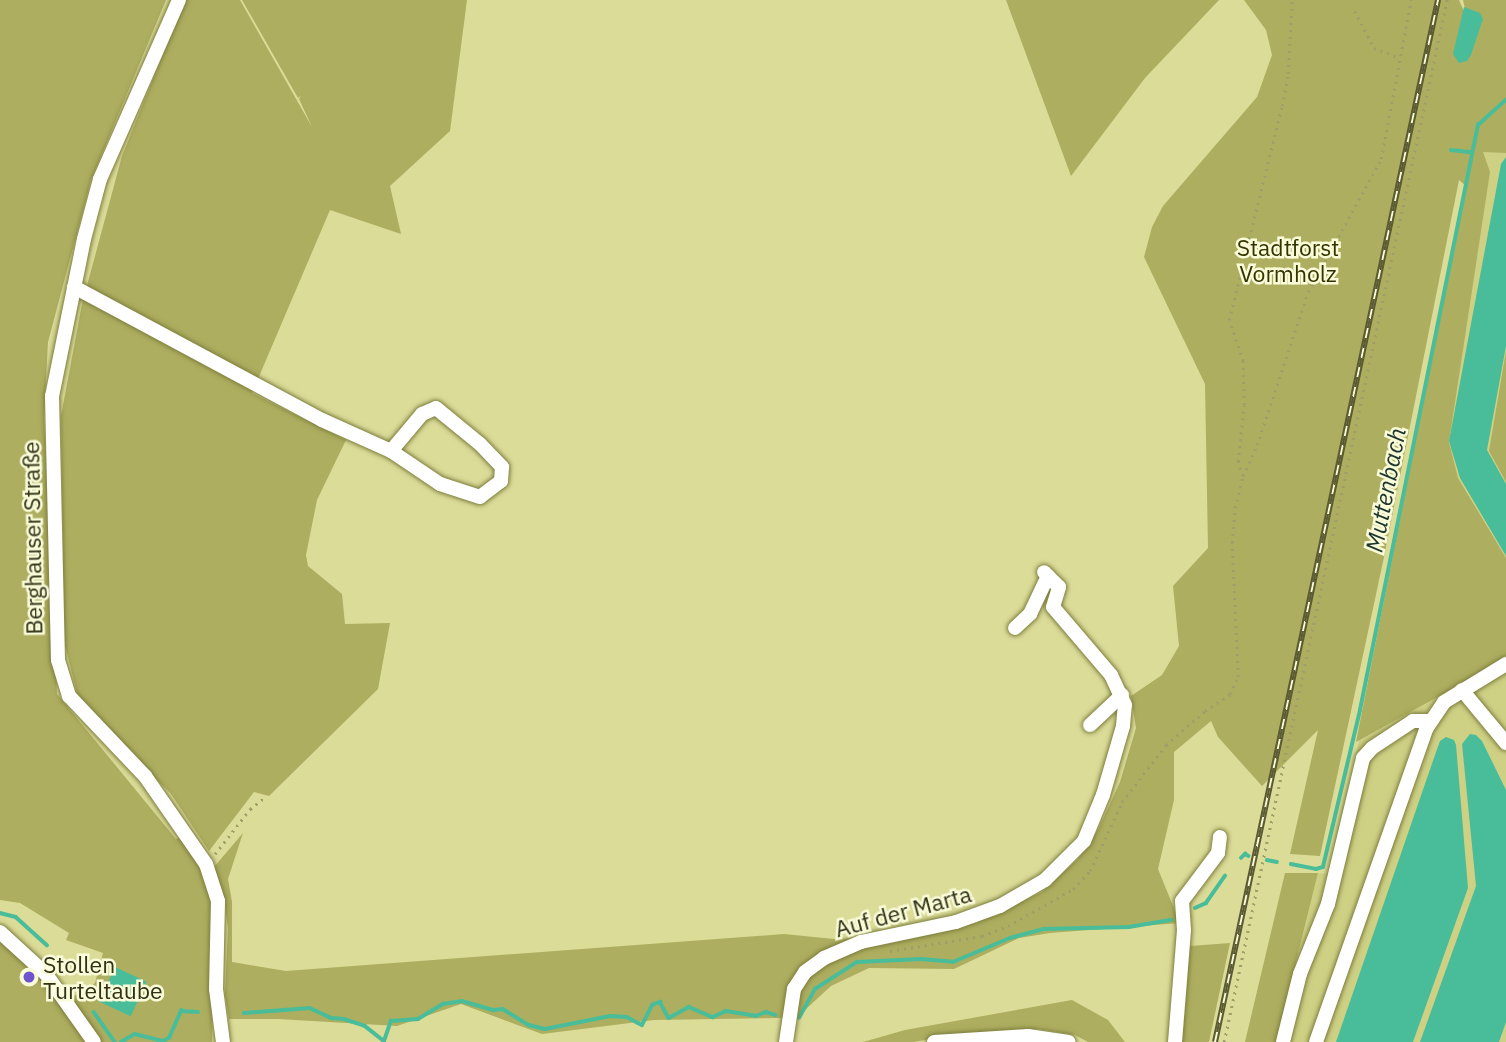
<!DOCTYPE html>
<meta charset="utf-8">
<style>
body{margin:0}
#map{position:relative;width:1506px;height:1042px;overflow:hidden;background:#dbdc98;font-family:"IBM Plex Sans",sans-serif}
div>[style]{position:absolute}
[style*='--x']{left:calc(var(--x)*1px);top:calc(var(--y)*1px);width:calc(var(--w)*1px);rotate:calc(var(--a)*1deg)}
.built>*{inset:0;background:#ced084}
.green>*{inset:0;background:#adae5f}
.water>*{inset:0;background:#49bd99;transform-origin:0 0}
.stream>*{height:3.5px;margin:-1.75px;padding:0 1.75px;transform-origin:1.75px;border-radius:1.75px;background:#49bd99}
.path>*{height:2.5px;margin-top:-1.25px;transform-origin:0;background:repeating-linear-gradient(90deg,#9e9e69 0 2px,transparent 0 7px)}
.roads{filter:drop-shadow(0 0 2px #7d7e3d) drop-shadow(0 0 2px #7d7e3d)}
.minor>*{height:14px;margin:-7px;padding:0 7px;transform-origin:7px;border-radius:7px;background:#fff}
.rail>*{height:6px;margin-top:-3px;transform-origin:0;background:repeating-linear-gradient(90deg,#f9fbd9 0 10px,#5a5a35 0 20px);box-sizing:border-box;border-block:2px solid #5a5a35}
.dots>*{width:19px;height:19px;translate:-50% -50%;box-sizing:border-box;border:4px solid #f9fbd9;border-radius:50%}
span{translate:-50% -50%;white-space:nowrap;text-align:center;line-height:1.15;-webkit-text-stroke:5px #f9fbd9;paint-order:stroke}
.park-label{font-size:23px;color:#353400}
.street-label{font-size:23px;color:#313116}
.poi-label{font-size:23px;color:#313116}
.left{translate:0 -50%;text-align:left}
.water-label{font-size:24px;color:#1d362d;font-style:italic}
</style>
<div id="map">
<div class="built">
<i style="clip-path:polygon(1506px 105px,1506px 1042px,1276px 1042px,1318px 873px,1327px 874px,1371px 692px,1483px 125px)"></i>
</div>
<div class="green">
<i style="clip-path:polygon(0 0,166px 0,91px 180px,48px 342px,44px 418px,57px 694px,176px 839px,181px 837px,205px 877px,213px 915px,212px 1042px,101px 1042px,69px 999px,95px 983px,103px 953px,66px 940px,69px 933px,20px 903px,0 900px)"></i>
<i style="clip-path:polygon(185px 0,240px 0,312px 127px,299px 99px,301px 96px,298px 98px,242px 0,467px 0,450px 131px,390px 186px,401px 234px,330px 210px,252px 393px,346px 440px,317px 500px,306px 555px,308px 566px,342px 594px,345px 624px,390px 623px,378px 689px,269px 796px,254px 792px,209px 851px,171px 794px,79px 701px,64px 641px,61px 416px,82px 304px,122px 156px)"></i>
<i style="clip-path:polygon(1006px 0,1219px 0,1145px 78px,1071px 176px)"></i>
<i style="clip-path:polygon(1244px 0,1459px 0,1467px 18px,1463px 0,1506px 0,1506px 153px,1483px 152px,1490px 172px,1449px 442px,1458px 478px,1506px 558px,1506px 659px,1356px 742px,1466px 186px,1459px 180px,1384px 557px,1320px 856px,1290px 854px,1318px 730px,1262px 786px,1218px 737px,1211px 721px,1174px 752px,1174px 800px,1158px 869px,1180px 923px,1050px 933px,1019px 938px,954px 969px,869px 968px,831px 986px,794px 1020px,794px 1006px,804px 981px,827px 962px,879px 942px,976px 923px,1042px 892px,1078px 859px,1098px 830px,1120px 782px,1136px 728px,1131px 696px,1162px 675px,1179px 646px,1173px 586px,1208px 548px,1205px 384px,1144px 257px,1152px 227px,1163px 206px,1257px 97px,1272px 55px,1266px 30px)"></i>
<i style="clip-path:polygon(1506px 351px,1506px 482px,1489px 451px)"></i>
<i style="clip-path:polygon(243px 833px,228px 879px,232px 902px,232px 962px,286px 971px,784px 934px,834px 939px,862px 938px,788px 990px,782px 1018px,654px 1020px,542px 1034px,461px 1004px,397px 1026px,278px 1019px,229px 1019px,225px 994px,228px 928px,224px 897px,214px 867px)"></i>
<i style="clip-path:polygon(1285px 873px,1318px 873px,1276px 1042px,1245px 1042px)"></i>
<i style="clip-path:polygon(0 935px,30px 963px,90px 1042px,0 1042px)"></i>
<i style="clip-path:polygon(1230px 943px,1209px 1042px,1182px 1042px,1190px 946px)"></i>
<i style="clip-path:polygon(1072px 1000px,1108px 1020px,1125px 1042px,1088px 1042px,1075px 1035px,1038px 1029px,964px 1033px,914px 1042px,863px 1042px,905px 1030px)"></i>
</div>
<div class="water">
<i style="clip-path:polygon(1464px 7px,1480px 13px,1483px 19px,1471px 55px,1467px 61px,1459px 63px,1453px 54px)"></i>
<i style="clip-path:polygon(1506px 157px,1506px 346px,1487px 450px,1506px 484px,1506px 556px,1460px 478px,1449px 441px,1501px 164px)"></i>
<i style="clip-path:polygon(1470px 734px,1476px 735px,1482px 741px,1506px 790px,1506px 1022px,1499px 1042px,1420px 1042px,1476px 886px,1462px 744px)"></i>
<i style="clip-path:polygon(1446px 737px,1454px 740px,1456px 745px,1468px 888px,1413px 1042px,1336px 1042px,1436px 752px,1440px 741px)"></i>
<i style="left:115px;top:967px;width:35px;height:38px;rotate:25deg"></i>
</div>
<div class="stream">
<i style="--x:1451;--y:150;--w:20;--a:6"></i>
<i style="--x:1241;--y:858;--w:6;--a:-45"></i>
<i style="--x:1245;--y:854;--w:4;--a:27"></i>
<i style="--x:1267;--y:860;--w:10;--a:11"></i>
<i style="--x:1291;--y:864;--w:25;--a:11"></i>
<i style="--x:1316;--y:869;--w:7;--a:-16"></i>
<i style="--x:1323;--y:867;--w:161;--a:-76.7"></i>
<i style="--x:1360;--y:710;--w:597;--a:-78.6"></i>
<i style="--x:1478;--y:125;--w:38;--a:-42"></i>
<i style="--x:1195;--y:908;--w:12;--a:-24"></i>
<i style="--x:1206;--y:903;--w:33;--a:-55"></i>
<i style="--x:0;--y:913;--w:16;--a:14"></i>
<i style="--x:16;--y:917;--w:42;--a:42.1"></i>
<i style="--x:94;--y:1012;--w:37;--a:55"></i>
<i style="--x:244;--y:1013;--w:66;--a:-4.3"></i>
<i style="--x:310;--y:1008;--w:23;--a:25"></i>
<i style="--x:331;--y:1018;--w:13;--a:4"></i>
<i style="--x:344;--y:1019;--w:22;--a:18"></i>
<i style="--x:365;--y:1026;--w:24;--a:38"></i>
<i style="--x:384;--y:1041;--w:21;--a:-71"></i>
<i style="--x:391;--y:1021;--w:27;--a:-4"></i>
<i style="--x:418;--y:1019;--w:29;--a:-31"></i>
<i style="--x:443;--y:1004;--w:19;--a:-9"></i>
<i style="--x:462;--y:1001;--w:33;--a:16"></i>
<i style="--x:494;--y:1010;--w:9;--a:-6"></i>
<i style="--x:503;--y:1009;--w:31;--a:32"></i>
<i style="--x:529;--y:1025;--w:16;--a:14"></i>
<i style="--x:545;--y:1029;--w:66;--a:-11.3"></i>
<i style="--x:610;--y:1016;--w:17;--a:3"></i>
<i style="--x:627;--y:1017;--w:17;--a:28"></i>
<i style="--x:642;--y:1025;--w:22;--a:-63"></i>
<i style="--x:652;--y:1005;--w:9;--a:-21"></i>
<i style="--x:660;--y:1002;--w:18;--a:61"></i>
<i style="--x:669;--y:1018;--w:23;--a:-29"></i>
<i style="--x:689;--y:1007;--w:26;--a:23"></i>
<i style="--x:713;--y:1017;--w:14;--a:-25"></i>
<i style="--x:726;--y:1011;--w:30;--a:9"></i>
<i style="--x:756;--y:1016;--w:11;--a:-22"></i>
<i style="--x:766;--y:1012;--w:10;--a:17"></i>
<i style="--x:799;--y:1018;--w:33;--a:-61"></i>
<i style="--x:815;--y:989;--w:50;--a:-32.7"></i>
<i style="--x:857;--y:962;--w:64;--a:-2.7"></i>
<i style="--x:921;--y:959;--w:32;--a:5"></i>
<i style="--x:953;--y:962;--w:62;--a:-22.8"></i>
<i style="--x:1010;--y:938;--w:34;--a:-15"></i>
<i style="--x:1043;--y:929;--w:86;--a:-1.3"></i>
<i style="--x:1129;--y:927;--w:43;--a:-9.5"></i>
<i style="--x:121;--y:1042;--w:16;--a:-30"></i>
<i style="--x:135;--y:1034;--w:29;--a:14"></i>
<i style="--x:163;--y:1041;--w:7;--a:-27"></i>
<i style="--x:169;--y:1038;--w:30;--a:-66"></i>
<i style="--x:181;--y:1011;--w:17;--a:3"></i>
</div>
<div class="path">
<i style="--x:1355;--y:11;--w:42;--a:62.8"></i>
<i style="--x:1374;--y:48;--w:28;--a:21"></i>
<i style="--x:1293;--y:275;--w:22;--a:16"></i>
<i style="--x:1243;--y:476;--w:15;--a:-110"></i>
<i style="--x:1238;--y:462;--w:57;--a:-84"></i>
<i style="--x:1244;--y:405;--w:44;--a:-91.3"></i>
<i style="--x:1243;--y:361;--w:43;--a:-108.9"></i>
<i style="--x:1229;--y:320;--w:220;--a:-76.1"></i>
<i style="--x:1282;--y:106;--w:33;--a:-79"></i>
<i style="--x:1288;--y:74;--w:74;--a:-86.9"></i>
<i style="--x:215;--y:854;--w:57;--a:-52.1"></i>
<i style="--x:250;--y:809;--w:18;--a:-38"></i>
<i style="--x:890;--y:951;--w:93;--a:-9.3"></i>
<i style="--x:982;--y:936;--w:28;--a:-21"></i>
<i style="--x:1008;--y:926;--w:75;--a:-29.6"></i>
<i style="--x:1073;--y:889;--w:25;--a:-47"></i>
<i style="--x:1090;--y:871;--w:76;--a:-65.1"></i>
<i style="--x:1122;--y:802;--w:72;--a:-52.3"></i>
<i style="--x:1166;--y:745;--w:52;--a:-41.1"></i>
<i style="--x:1205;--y:711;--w:30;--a:-34"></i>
<i style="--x:1230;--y:694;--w:19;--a:-65"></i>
<i style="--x:1238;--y:677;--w:134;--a:-92.6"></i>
<i style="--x:1232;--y:543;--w:35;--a:-85"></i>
<i style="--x:1235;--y:508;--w:33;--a:-76"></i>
<i style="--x:1243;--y:476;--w:34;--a:-66"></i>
<i style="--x:1257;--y:445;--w:161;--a:-71.6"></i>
<i style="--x:1308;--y:292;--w:152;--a:-61.2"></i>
<i style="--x:1381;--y:159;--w:162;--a:-79.3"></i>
<i style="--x:1224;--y:1042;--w:1066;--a:-77.92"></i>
</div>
<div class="roads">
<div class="minor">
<i style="--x:179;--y:0;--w:196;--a:113.8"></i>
<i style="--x:100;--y:179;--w:62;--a:104.9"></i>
<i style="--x:84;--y:239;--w:160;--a:101.5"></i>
<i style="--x:52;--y:396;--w:264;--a:88.7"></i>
<i style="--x:58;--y:660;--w:38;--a:73"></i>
<i style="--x:69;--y:696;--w:110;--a:46.5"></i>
<i style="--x:145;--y:776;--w:107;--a:55.3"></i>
<i style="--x:206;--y:864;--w:39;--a:72"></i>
<i style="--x:218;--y:901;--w:88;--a:91.3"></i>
<i style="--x:216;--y:989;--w:53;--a:82.5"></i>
<i style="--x:74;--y:287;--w:281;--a:28.2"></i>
<i style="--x:322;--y:420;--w:76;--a:24.2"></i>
<i style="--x:391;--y:451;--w:48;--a:-50"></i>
<i style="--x:422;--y:414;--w:15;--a:-23"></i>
<i style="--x:436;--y:408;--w:57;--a:39.3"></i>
<i style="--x:480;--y:444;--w:32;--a:46"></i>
<i style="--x:502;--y:467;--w:14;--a:94"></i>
<i style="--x:501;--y:481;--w:26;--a:143"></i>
<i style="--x:480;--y:497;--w:42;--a:-162"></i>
<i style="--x:440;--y:484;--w:59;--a:-146"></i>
<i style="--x:1015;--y:628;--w:21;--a:-43"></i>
<i style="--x:1030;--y:614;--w:42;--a:-64.7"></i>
<i style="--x:1462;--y:690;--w:69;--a:50.3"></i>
<i style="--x:1090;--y:725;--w:44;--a:-43.2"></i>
<i style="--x:0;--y:932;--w:62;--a:42.4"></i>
<i style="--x:46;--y:974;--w:83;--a:54.8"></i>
<i style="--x:786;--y:1042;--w:54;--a:-81.4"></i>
<i style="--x:794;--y:989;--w:20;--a:-57"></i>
<i style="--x:805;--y:972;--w:24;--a:-36"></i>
<i style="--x:824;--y:958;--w:40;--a:-23.4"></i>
<i style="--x:861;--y:942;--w:97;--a:-11.9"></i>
<i style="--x:956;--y:922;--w:47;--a:-20"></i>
<i style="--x:1000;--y:906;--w:52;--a:-30"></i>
<i style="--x:1045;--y:880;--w:55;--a:-45"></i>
<i style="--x:1084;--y:841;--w:50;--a:-67.6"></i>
<i style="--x:1103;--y:795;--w:72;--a:-73.8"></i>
<i style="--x:1123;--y:726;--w:21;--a:-85"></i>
<i style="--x:1125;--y:705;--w:33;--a:-115"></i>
<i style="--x:1111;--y:675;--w:89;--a:-130.5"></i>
<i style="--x:1053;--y:607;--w:21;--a:-73"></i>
<i style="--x:1059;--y:587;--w:21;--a:-135"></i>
<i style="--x:934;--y:1042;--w:94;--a:-3.7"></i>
<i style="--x:1028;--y:1036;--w:41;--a:8.3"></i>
<i style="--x:1175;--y:1042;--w:112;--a:-85.4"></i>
<i style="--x:1184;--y:930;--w:29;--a:-94"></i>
<i style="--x:1182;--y:901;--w:60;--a:-53.1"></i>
<i style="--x:1218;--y:853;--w:16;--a:-83"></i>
<i style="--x:1283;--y:1042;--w:70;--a:-76"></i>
<i style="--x:1300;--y:974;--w:75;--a:-68.2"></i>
<i style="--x:1328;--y:904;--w:150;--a:-76.5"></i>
<i style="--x:1363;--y:758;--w:13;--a:-48"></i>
<i style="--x:1372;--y:748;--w:49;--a:-33.4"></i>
<i style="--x:1413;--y:721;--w:18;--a:0"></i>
<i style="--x:1316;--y:1042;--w:332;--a:-70.6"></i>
<i style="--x:1426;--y:729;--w:32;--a:-56"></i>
<i style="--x:1444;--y:702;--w:73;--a:-31.5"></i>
</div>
</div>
<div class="rail">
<i style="--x:1215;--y:1042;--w:1066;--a:-77.92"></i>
</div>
<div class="dots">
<i style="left:29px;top:977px;background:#6f54ce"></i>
</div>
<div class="park-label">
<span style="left:1288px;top:260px">Stadtforst<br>Vormholz</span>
</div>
<div class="street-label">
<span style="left:32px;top:538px;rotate:-91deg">Berghauser Straße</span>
<span style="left:903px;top:911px;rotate:-15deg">Auf der Marta</span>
</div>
<div class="poi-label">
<span class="left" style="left:43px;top:977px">Stollen<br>Turteltaube</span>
</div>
<div class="water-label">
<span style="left:1386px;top:490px;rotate:-79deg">Muttenbach</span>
</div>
</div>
